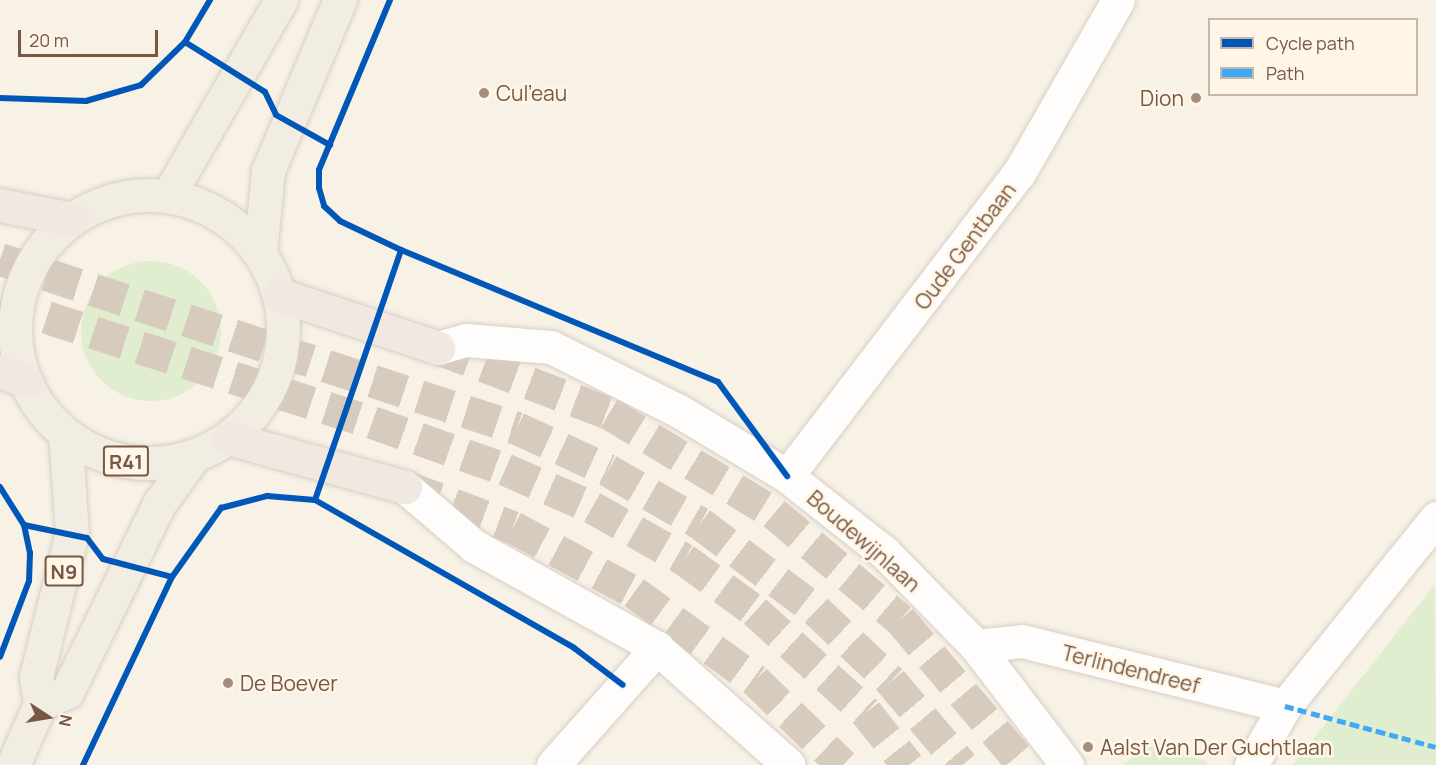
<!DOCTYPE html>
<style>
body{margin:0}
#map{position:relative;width:1436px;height:765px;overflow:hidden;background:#f7f1e6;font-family:Manrope,sans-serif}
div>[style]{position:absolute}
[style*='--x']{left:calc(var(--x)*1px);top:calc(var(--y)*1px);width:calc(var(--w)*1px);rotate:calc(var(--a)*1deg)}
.green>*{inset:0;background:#e0eecf}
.round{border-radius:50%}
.highway-tunnel>*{height:33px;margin-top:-16.5px;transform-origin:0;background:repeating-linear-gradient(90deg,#d7cbbe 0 33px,transparent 0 49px)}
.roads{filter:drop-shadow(0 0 2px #d8cec4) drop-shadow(0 0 2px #d8cec4)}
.street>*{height:33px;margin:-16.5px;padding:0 16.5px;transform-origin:16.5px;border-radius:16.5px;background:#fefdfb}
.primary>*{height:33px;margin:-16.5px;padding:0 16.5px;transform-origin:16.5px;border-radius:16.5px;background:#f2ede3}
.primary>.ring{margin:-16.5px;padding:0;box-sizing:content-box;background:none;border:33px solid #f2ede3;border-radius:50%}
.highway>*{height:33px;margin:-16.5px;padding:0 16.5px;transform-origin:16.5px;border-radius:16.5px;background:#f1e8e2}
.quiet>*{height:4.5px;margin-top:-2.25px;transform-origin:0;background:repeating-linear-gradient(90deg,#3fa9f5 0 9px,transparent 0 13.5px)}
.cycleway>*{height:6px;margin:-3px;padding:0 3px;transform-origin:3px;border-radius:3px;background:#0057b8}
.dots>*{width:16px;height:16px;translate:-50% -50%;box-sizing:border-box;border:3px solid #fff6e7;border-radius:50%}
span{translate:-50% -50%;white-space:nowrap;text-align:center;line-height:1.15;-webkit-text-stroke:5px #fff6e7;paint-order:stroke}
.shield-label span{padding:2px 4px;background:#fff6e7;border:2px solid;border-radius:4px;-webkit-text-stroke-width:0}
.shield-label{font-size:20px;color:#765845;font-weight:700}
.poi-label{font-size:21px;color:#765845}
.left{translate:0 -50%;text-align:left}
.right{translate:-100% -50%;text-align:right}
.street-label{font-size:21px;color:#765845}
.legend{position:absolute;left:1208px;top:18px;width:210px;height:78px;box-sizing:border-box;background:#fff6e7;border:2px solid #c8b7a6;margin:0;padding:8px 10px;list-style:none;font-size:18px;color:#765845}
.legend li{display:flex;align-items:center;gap:12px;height:30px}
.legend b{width:30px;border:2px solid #c8b7a6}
.north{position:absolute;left:18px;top:687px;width:60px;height:60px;-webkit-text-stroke:4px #fff6e7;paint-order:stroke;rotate:102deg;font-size:16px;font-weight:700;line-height:24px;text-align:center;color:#765845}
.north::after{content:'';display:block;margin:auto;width:21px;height:27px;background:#765845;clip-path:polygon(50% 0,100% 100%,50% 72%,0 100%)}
.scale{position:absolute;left:18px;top:30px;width:140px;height:27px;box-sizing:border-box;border:3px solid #765845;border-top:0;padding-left:8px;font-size:18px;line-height:21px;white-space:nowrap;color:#765845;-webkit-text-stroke:4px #fff6e7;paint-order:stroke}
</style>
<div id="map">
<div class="green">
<i class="round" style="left:81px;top:261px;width:140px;height:140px"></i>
<i style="clip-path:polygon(1435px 584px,1436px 765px,1293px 765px)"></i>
<i style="clip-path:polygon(1149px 745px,1206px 761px,1207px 765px,1123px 765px)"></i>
</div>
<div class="highway-tunnel">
<i style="--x:0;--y:259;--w:544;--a:18.1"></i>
<i style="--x:517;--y:428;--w:100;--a:24.8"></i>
<i style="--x:608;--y:470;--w:106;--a:29.9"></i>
<i style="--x:700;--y:523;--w:145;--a:36.9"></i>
<i style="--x:816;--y:610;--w:103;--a:43.4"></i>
<i style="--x:891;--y:681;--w:110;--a:49.8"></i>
<i style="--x:0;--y:302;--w:391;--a:17.9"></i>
<i style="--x:372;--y:422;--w:141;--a:19.5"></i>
<i style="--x:505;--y:469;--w:95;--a:23.6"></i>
<i style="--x:592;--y:507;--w:106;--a:29.5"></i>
<i style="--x:684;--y:559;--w:88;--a:36.2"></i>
<i style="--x:755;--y:611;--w:150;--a:42.3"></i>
<i style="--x:866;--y:712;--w:68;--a:51.6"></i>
<i style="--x:438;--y:348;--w:183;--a:20.8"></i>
<i style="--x:609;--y:413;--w:193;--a:31.2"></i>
<i style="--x:774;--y:513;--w:165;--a:40.1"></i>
<i style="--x:900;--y:619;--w:192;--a:49.7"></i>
<i style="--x:407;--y:487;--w:113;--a:20.7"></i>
<i style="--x:513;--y:527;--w:137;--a:28.2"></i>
<i style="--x:634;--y:592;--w:150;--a:36"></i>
<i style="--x:755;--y:680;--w:122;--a:44"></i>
</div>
<div class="roads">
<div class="street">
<i style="--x:438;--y:348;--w:29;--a:-16"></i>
<i style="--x:466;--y:340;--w:85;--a:4.7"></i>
<i style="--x:551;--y:347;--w:143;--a:26.6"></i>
<i style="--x:679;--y:411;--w:126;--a:31"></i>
<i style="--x:787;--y:476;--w:123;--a:38.1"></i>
<i style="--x:884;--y:552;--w:132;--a:45.6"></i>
<i style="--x:976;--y:646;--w:150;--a:52.6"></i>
<i style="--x:787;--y:476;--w:382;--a:-52.6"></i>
<i style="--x:1019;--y:173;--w:199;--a:-60.2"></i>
<i style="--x:405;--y:487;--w:91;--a:40.5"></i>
<i style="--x:474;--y:546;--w:210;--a:29.1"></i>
<i style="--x:657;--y:648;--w:176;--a:41.6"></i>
<i style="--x:976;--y:646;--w:46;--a:-6.2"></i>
<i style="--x:1022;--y:641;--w:271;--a:13.9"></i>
<i style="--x:553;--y:765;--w:157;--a:-48.4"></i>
<i style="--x:1251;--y:765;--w:68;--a:-60"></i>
<i style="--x:1285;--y:706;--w:241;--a:-51.2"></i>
</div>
<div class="primary">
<i style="--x:169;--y:194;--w:224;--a:-60"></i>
<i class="ring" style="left:15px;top:195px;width:235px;height:235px"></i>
<i style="--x:260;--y:253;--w:82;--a:-84.4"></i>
<i style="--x:268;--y:171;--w:186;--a:-67.2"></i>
<i style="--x:40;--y:704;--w:30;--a:-24"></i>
<i style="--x:67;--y:692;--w:209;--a:-63.9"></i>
<i style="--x:159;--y:504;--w:58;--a:-54.1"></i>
<i style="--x:40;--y:704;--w:27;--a:-98"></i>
<i style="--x:36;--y:677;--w:148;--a:-76"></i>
<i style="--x:72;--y:533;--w:99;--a:-94"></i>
<i style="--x:13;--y:765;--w:67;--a:-66.1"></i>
</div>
<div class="highway">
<i style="--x:0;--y:205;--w:74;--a:10.9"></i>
<i style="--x:280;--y:295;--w:167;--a:18.5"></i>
<i style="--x:0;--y:371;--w:28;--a:21"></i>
<i style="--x:228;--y:438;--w:184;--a:15.5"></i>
</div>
</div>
<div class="quiet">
<i style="--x:1285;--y:706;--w:156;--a:15.2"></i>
</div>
<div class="cycleway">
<i style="--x:390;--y:0;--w:184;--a:112.7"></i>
<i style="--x:319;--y:170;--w:18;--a:90"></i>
<i style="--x:319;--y:188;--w:19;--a:74"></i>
<i style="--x:324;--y:206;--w:22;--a:43"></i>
<i style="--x:340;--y:221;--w:68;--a:25.4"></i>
<i style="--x:185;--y:42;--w:94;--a:32"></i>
<i style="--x:265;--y:92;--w:25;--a:64"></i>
<i style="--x:276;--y:115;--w:62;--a:29.1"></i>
<i style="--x:0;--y:98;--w:86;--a:2"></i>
<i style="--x:86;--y:101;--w:57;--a:-16.2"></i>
<i style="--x:141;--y:85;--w:62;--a:-44.3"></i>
<i style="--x:185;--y:42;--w:49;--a:-59.2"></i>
<i style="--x:0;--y:487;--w:45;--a:57.7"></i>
<i style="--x:24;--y:525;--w:29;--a:78"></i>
<i style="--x:30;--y:553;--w:28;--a:92"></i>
<i style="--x:29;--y:581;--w:81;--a:110.9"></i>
<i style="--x:315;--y:500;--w:264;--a:-71"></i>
<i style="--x:401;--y:250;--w:343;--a:22.6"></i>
<i style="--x:718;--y:382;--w:117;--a:53.7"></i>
<i style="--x:24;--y:525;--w:64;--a:11.7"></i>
<i style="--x:87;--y:538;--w:26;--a:53"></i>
<i style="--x:103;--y:559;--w:71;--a:14.6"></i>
<i style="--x:83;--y:765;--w:208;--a:-64.7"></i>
<i style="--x:172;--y:577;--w:85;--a:-54.6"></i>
<i style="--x:221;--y:508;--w:48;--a:-14.6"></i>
<i style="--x:267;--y:496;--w:48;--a:4.8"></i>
<i style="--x:315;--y:500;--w:298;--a:29.7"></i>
<i style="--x:574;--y:648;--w:61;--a:37.1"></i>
</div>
<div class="dots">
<i style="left:484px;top:93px;background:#a38e7d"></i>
<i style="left:1196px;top:98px;background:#a38e7d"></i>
<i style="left:228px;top:683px;background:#a38e7d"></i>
<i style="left:1088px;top:747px;background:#a38e7d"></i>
</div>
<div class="shield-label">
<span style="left:126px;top:461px">R41</span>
<span style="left:64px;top:571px">N9</span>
</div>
<div class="poi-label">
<span class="left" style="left:496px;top:93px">Cul'eau</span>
<span class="right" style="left:1184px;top:98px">Dion</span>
<span class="left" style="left:240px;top:683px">De Boever</span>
<span class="left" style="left:1100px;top:747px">Aalst Van Der Guchtlaan</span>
</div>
<div class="street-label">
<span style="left:965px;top:246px;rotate:-53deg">Oude Gentbaan</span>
<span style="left:864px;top:541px;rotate:41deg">Boudewijnlaan</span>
<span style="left:1131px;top:669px;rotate:14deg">Terlindendreef</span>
</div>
<ul class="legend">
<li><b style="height:8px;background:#0057b8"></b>Cycle path</li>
<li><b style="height:8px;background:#3fa9f5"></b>Path</li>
</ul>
<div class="north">N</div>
<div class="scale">20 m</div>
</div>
